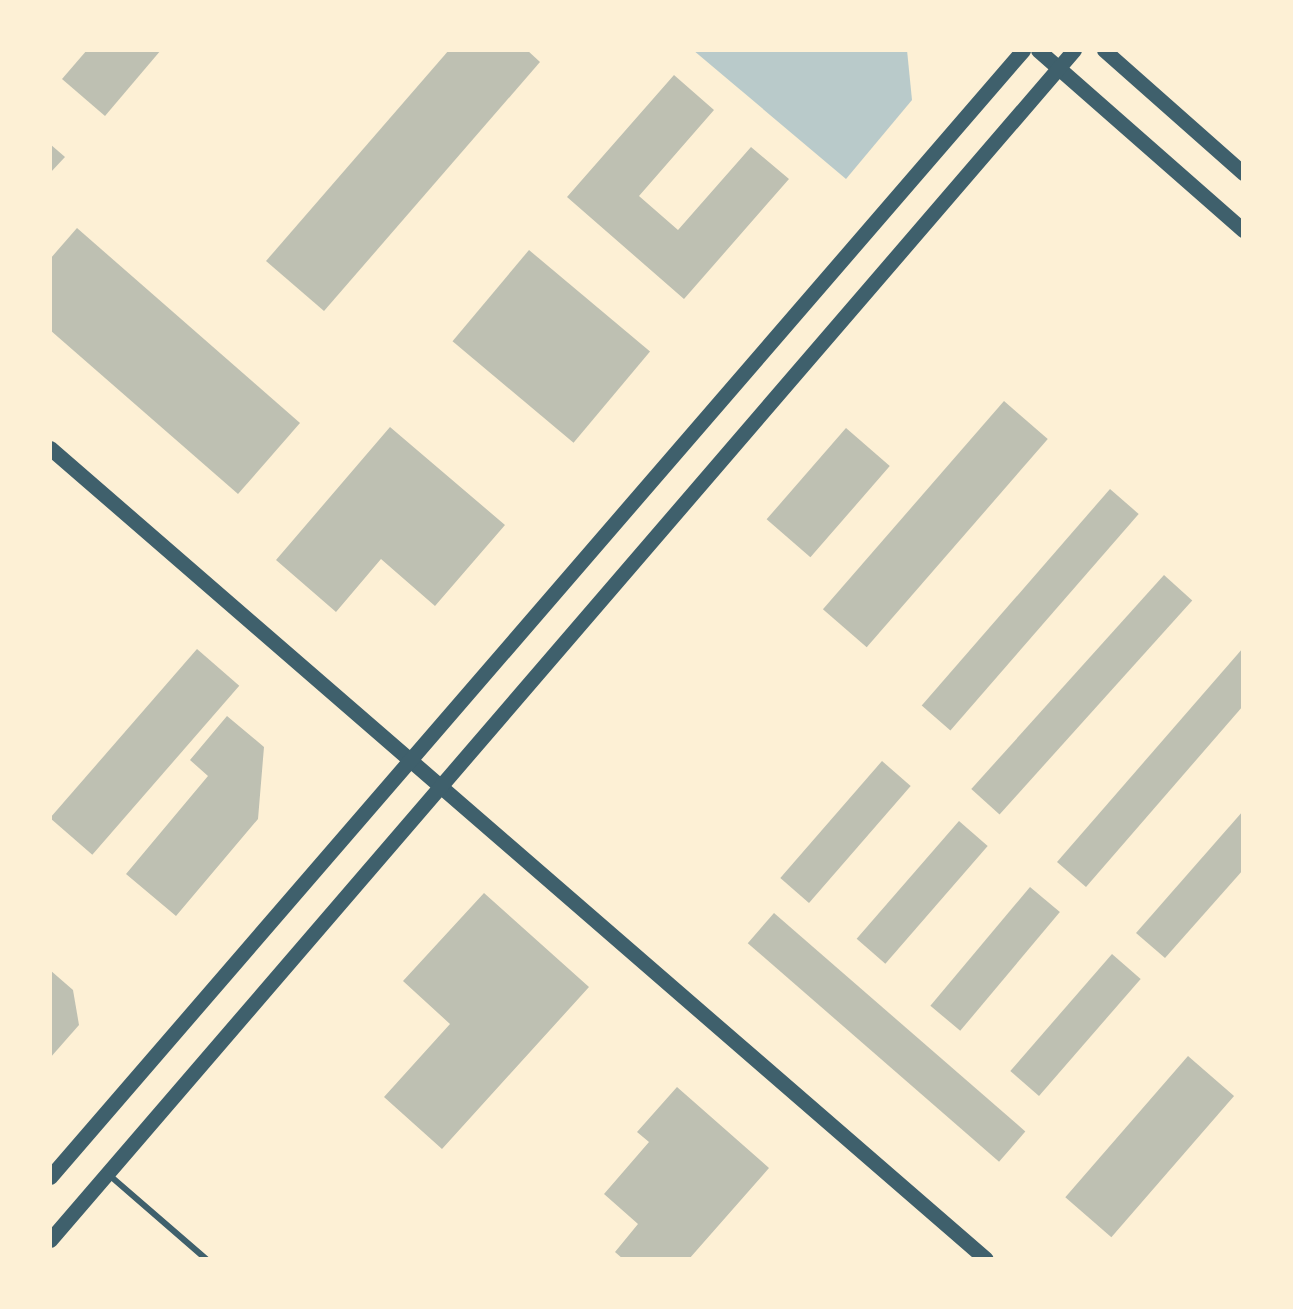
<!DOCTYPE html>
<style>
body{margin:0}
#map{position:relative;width:1293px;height:1309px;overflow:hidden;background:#fdf0d5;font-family:Figtree,sans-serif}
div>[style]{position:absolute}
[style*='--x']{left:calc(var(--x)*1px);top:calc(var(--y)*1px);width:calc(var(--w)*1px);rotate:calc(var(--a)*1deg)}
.green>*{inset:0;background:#b9caca}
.building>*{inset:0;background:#bec0b2;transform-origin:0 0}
.service>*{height:6px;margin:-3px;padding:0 3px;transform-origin:3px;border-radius:3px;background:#3f606c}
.tertiary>*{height:15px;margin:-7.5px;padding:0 7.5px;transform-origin:7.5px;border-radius:7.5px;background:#3f606c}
span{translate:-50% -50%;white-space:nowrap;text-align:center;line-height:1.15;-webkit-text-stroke:9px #fdf0d5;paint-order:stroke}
.frame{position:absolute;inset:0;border:52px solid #fdf0d5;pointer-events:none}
</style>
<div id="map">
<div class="green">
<i style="clip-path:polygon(693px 50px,907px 50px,912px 100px,846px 179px)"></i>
</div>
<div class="building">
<i style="clip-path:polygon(87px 50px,161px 50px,105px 116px,62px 79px)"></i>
<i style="clip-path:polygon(449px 50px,527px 50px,540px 62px,324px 311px,266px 261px)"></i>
<i style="clip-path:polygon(674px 75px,714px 110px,639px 196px,678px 230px,751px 147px,789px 179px,684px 299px,567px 197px)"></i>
<i style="clip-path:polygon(50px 144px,65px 157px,50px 173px)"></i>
<i style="clip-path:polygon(77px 228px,300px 423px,238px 494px,50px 330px,50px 259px)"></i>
<i style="left:529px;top:250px;width:158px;height:119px;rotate:40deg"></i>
<i style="left:1004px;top:401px;width:58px;height:276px;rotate:41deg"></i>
<i style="clip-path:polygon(390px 427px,505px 525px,435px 606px,381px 559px,336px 612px,276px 560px)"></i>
<i style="left:846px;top:428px;width:58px;height:121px;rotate:41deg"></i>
<i style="left:1110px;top:489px;width:38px;height:287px;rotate:41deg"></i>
<i style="left:1164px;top:575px;width:38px;height:288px;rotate:42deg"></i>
<i style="clip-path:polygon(1243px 648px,1243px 706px,1086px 887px,1057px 862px)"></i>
<i style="left:197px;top:649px;width:56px;height:224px;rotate:41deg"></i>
<i style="clip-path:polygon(227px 716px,264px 747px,258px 819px,176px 916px,126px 874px,208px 776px,190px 760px)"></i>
<i style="left:882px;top:761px;width:38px;height:155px;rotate:41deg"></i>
<i style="clip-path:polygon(1243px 811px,1243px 870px,1165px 958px,1136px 933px)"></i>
<i style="left:959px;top:821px;width:38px;height:156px;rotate:41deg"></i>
<i style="left:1030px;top:887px;width:39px;height:155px;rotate:40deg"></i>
<i style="clip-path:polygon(484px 893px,589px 987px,442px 1149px,384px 1097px,450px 1024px,403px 981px)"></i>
<i style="left:774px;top:913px;width:333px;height:40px;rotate:41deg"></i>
<i style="left:1112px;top:954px;width:38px;height:155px;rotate:41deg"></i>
<i style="clip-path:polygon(50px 970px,73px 990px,79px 1025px,50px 1058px)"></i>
<i style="left:1188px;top:1056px;width:61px;height:187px;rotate:41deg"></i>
<i style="clip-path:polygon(677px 1087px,769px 1168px,689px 1259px,623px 1259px,615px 1252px,638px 1224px,604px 1194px,649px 1142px,637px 1132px)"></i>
</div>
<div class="service">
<i style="--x:108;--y:1174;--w:130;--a:40.9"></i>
</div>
<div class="tertiary">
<i style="--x:1038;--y:50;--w:273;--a:41.3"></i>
<i style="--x:1104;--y:50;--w:186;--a:41.5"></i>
<i style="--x:50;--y:448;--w:1238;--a:40.91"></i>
<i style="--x:50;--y:1177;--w:1489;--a:-49.19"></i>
<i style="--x:50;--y:1240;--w:1570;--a:-49.29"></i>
</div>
<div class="frame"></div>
</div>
